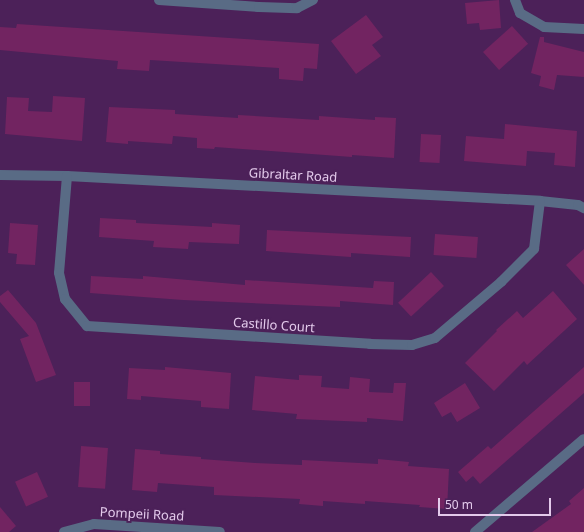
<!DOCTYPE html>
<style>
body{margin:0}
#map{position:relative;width:584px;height:532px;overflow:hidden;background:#4c2159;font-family:"Noto Sans",sans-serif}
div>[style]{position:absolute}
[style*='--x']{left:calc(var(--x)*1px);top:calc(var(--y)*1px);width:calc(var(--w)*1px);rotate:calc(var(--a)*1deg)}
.building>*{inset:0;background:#722461;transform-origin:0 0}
.minor>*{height:10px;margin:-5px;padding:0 5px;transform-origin:5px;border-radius:5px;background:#596b85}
span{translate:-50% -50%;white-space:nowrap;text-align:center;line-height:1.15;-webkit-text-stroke:4px #4c2159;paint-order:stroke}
.street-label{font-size:13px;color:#e3caeb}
.scale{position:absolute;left:438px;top:498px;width:113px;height:18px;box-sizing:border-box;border:2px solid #e3caeb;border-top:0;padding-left:5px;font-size:12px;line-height:14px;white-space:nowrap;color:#e3caeb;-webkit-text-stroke:3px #4c2159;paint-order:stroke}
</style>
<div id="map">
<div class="building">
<i style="clip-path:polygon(499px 0,501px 28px,480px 30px,479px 23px,467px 24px,465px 3px)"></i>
<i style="clip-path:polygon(366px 15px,383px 37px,372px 45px,381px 56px,356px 74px,331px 41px)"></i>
<i style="clip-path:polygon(17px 24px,319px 44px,317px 69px,304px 68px,303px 81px,279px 79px,279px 68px,150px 60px,149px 71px,117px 69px,118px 61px,0 50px,0 27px,16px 28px)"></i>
<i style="left:512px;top:26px;width:24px;height:39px;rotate:48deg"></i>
<i style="clip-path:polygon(540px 37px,544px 37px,544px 42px,584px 52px,584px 77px,557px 75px,554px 90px,539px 86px,541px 76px,531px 73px)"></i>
<i style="clip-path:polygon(53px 96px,85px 98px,82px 141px,5px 134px,7px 97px,29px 98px,28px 111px,52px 112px)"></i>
<i style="clip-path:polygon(109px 107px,175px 110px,175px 114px,238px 118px,238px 115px,319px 120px,319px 116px,375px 120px,375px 117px,396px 118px,394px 158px,352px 155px,352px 157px,215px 147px,214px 149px,197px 148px,197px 138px,173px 136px,172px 144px,128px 141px,128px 144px,106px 142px)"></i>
<i style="clip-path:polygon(505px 124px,577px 131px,575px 167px,554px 165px,555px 153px,527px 151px,526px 166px,464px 161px,466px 136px,504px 139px)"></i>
<i style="left:421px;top:134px;width:20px;height:28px;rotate:3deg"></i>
<i style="clip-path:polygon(100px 218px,136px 220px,136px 223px,212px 227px,212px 223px,240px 225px,239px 244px,189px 242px,188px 249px,153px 247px,154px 241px,99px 237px)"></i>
<i style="clip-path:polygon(10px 223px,38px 225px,35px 265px,16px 264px,17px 254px,8px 253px)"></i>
<i style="clip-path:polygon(267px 230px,411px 237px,410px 257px,351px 253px,351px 257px,266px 251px)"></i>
<i style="left:435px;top:234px;width:43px;height:21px;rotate:4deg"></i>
<i style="clip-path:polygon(584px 249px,584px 285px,566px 265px)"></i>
<i style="left:431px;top:272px;width:19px;height:45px;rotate:47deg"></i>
<i style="clip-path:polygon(91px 276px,143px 279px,143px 276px,245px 285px,245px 280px,373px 288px,374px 281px,394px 282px,393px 305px,340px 301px,340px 307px,183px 300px,90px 293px)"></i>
<i style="clip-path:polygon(8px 290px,36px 323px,56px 375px,36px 382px,20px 339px,29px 336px,0 302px,0 296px)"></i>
<i style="clip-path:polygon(553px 291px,577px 319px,527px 365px,524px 361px,494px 391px,465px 363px,497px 331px,496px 330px,517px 311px,523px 318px)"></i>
<i style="clip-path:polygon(165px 367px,231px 373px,229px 409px,201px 407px,201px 401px,141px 396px,141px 400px,127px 399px,129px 368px,165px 370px)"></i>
<i style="clip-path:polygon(584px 367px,584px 393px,480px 484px,473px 476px,466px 482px,458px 472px,488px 446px,491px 449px)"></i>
<i style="clip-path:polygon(299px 375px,322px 376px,321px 387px,349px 389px,350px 377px,370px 379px,369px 392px,393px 393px,394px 383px,406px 383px,403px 421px,367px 418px,367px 422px,296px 419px,297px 414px,252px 410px,255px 376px,299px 380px)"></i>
<i style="left:74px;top:382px;width:16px;height:24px"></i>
<i style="clip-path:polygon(465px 383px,480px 408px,457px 422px,451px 412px,442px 417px,434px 403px)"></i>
<i style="left:81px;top:446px;width:27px;height:41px;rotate:4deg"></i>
<i style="clip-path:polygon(135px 449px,160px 451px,160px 454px,201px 457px,201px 459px,255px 463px,302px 465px,302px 460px,378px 464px,378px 459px,409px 462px,408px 466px,449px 469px,447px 509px,419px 507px,420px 505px,365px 501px,365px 504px,323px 501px,323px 506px,299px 504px,300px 499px,214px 495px,214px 487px,158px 483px,157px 492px,132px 490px)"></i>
<i style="left:37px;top:472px;width:27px;height:24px;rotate:66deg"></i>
<i style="clip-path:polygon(584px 488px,584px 532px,532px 532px,571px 504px,569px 501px)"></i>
<i style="clip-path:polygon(0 507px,16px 526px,9px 532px,0 532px)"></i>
</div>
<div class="minor">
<i style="--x:159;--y:0;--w:100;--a:4"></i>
<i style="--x:259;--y:7;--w:38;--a:2"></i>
<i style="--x:297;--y:8;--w:18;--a:-27"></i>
<i style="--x:515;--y:0;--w:14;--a:69"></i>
<i style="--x:520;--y:13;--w:28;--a:30"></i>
<i style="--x:544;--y:27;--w:40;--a:2.9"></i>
<i style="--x:0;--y:175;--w:67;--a:0.9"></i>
<i style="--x:67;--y:176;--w:474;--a:3"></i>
<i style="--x:540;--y:201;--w:38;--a:6"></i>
<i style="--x:578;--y:205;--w:7;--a:27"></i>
<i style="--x:67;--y:176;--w:97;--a:94.7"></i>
<i style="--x:59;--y:273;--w:27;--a:77"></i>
<i style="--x:65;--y:299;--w:35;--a:51"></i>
<i style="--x:87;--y:326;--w:284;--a:3.6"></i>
<i style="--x:370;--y:344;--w:42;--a:1.4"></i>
<i style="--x:412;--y:345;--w:24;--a:-17"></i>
<i style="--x:435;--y:338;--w:87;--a:-40.3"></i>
<i style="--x:501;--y:282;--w:47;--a:-45"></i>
<i style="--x:534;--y:249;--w:48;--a:-82.9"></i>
<i style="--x:64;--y:532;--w:31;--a:-15"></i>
<i style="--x:94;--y:524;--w:126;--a:3.6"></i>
<i style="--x:475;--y:532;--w:143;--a:-40.5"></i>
</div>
<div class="street-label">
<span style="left:293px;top:175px;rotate:3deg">Gibraltar Road</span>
<span style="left:274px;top:325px;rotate:4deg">Castillo Court</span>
<span style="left:142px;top:514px;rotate:3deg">Pompeii Road</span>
</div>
<div class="scale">50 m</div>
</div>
